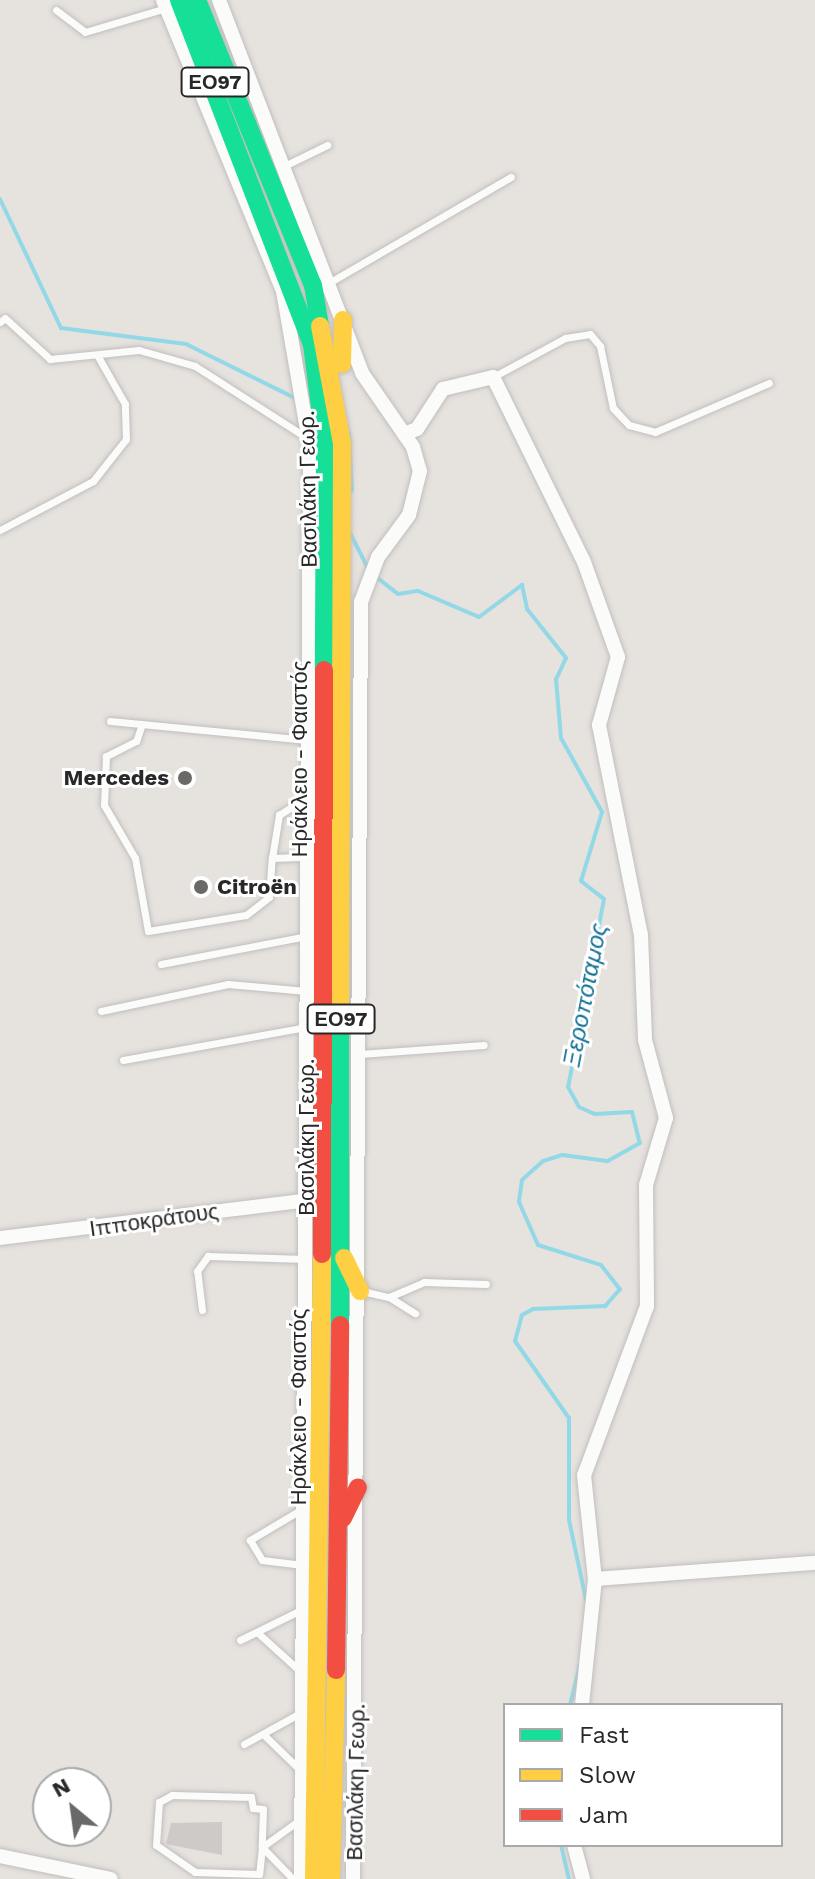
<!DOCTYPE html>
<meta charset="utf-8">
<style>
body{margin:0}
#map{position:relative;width:815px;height:1879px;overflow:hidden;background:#e6e2de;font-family:"Work Sans",sans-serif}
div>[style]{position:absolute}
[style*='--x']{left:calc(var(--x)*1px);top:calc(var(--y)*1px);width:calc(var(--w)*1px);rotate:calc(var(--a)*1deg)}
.stream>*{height:4px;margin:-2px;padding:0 2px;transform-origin:2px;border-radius:2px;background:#93d8e6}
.building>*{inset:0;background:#cdcac7}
.roads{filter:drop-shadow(0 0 2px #c0bfbf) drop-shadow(0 0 2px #c0bfbf)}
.lane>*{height:7px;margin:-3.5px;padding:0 3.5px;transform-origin:3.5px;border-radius:3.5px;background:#fbfbfa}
.street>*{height:14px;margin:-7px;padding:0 7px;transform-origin:7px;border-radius:7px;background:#fbfbfa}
.fast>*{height:18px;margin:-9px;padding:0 9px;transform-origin:9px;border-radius:9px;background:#16e098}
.slow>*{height:18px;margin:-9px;padding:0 9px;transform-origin:9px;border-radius:9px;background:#ffcf43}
.jam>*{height:18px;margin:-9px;padding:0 9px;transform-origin:9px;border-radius:9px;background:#f24e42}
.dots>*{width:22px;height:22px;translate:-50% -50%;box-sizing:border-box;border:4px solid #fff;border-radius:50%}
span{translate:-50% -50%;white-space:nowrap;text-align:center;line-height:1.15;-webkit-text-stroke:6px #fff;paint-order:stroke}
.shield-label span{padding:2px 6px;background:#fff;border:2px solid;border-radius:6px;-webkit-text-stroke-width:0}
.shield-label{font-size:20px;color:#282828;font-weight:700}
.street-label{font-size:22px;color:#282828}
.poi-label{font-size:22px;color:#282828;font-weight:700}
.right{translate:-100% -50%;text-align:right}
.left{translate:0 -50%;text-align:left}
.water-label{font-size:24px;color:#117194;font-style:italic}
.legend{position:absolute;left:503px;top:1703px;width:280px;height:144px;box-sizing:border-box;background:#fff;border:2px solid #a9a9a9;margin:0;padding:10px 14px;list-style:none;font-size:24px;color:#282828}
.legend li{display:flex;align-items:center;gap:16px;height:40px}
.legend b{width:40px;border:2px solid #a9a9a9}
.north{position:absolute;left:32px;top:1767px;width:80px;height:80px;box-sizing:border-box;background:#fff;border:2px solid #a9a9a9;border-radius:50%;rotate:331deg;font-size:22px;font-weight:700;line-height:32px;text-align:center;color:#282828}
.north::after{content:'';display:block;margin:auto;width:28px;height:36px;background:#6a6968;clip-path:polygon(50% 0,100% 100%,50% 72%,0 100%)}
</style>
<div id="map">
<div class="stream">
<i style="--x:0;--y:199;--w:143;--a:64.7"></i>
<i style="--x:61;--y:328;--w:126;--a:7.3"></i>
<i style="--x:186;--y:344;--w:124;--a:26.4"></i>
<i style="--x:349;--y:433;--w:58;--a:87"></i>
<i style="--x:351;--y:535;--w:39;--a:63"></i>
<i style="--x:375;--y:576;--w:29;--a:38"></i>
<i style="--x:398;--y:594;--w:20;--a:-9"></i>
<i style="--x:418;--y:591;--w:66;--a:23.1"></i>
<i style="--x:479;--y:617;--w:54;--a:-36.7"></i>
<i style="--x:522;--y:585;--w:25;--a:78"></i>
<i style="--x:527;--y:609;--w:63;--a:51.5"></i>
<i style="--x:566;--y:658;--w:23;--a:115"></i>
<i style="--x:556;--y:679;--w:59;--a:85.2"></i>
<i style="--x:561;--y:738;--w:85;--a:61"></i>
<i style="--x:602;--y:812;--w:72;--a:106.9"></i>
<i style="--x:581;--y:881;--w:29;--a:38"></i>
<i style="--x:604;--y:899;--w:191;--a:100.8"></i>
<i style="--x:568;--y:1087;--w:23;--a:61"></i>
<i style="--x:579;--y:1107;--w:17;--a:24"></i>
<i style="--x:595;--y:1114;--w:37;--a:-3"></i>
<i style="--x:632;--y:1112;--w:32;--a:76"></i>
<i style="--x:640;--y:1143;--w:38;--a:151"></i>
<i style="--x:607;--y:1161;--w:45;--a:-172.4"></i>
<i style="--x:562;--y:1155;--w:20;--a:162"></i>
<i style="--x:543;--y:1161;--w:28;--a:138"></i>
<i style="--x:522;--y:1180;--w:22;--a:98"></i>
<i style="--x:519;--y:1202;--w:47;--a:66.2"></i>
<i style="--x:538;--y:1245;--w:66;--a:17.6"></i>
<i style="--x:601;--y:1265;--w:31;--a:52"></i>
<i style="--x:620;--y:1289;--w:23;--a:131"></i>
<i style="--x:605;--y:1306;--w:72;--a:177.6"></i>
<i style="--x:533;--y:1309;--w:13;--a:151"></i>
<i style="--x:522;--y:1315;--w:27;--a:105"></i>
<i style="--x:515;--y:1341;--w:94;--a:55"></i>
<i style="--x:569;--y:1418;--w:102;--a:90"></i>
<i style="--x:569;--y:1520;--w:82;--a:78"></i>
<i style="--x:570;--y:1705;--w:41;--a:-76"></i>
<i style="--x:561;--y:1845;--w:35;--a:77"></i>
</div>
<div class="building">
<i style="clip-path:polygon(222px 1822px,222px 1855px,166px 1844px,171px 1823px)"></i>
</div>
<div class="roads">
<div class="lane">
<i style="--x:56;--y:10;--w:36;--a:37"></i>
<i style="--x:85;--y:32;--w:84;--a:-16.5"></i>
<i style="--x:286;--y:165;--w:46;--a:-26"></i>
<i style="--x:332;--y:281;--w:207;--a:-30.2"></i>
<i style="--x:0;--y:322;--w:6;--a:-39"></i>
<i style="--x:5;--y:318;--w:61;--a:42.3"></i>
<i style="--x:50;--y:359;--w:89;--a:-5.8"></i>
<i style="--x:139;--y:350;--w:58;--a:15.9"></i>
<i style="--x:195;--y:366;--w:133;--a:32.7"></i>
<i style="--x:493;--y:377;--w:82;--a:-28.4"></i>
<i style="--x:565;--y:338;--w:25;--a:-9"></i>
<i style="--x:590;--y:334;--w:16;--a:50"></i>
<i style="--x:600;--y:346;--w:63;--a:78.2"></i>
<i style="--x:613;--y:408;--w:23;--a:47"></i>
<i style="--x:629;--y:425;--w:27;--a:15"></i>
<i style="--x:655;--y:432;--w:124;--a:-23.3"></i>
<i style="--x:0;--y:530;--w:105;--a:-27.8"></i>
<i style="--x:93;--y:481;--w:53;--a:-51.8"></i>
<i style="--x:126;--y:439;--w:35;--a:-92"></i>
<i style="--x:125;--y:404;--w:56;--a:-119.7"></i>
<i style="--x:110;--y:721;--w:198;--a:5.5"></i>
<i style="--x:142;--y:724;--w:18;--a:109"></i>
<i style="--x:136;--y:741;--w:34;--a:153"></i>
<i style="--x:106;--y:756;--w:49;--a:92.3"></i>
<i style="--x:104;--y:805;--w:61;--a:59.7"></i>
<i style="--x:135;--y:858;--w:74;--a:79.9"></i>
<i style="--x:148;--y:931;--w:99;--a:-9.3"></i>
<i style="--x:246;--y:915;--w:29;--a:-38"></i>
<i style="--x:269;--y:897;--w:39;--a:-86"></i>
<i style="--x:272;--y:858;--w:35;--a:-2"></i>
<i style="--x:272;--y:858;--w:44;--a:-80.8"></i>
<i style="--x:279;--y:815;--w:33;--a:-33"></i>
<i style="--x:161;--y:964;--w:149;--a:-10.9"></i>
<i style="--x:101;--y:1011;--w:130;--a:-12"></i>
<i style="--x:228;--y:984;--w:79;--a:5.1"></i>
<i style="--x:360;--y:1054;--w:124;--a:-4.2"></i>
<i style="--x:123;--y:1060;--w:187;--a:-10.2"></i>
<i style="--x:362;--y:1291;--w:28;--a:13"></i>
<i style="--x:389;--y:1297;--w:38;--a:-23"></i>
<i style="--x:424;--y:1282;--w:62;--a:1.8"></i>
<i style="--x:389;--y:1297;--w:31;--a:32"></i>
<i style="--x:202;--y:1310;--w:39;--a:-97"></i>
<i style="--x:197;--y:1271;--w:19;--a:-54"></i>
<i style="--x:208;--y:1256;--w:97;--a:1.8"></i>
<i style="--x:302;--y:1509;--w:61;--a:149.2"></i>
<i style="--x:250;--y:1540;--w:23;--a:59"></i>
<i style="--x:262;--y:1560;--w:41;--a:7"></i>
<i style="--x:259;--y:1634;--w:58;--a:42.2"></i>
<i style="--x:240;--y:1640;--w:68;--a:-26.2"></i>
<i style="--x:264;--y:1735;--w:50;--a:44.2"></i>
<i style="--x:244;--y:1744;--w:66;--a:-28.9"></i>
<i style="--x:262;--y:1847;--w:27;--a:96"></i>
<i style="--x:259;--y:1874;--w:64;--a:-178.2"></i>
<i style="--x:195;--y:1872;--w:47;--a:-145.3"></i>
<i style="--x:156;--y:1845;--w:43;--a:-86"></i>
<i style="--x:159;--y:1802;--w:15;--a:-28"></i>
<i style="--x:172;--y:1795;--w:79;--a:1.5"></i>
<i style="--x:251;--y:1797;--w:11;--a:80"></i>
<i style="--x:253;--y:1808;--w:10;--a:6"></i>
<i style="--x:263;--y:1809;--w:38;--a:92"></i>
<i style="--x:262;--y:1847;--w:45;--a:45.9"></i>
<i style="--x:262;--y:1847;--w:44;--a:-35.8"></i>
</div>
<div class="street">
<i style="--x:163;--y:0;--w:315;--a:67.6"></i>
<i style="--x:283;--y:291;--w:159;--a:80.2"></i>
<i style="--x:310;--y:448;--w:1431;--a:90.36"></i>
<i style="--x:219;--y:0;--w:399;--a:69"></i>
<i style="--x:362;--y:373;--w:90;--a:55.4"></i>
<i style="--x:413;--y:447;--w:25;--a:74"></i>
<i style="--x:420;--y:471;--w:45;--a:104"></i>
<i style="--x:409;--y:515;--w:52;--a:126.4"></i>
<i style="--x:378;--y:557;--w:48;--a:110.7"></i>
<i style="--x:361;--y:602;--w:1277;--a:90.36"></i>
<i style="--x:404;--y:434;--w:14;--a:-21"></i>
<i style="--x:417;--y:429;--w:48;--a:-57"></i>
<i style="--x:443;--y:389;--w:51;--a:-13.5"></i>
<i style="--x:493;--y:377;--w:206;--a:63.8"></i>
<i style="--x:584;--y:562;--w:101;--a:70.3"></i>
<i style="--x:618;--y:657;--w:71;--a:105.6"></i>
<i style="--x:599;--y:725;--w:214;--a:78.7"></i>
<i style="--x:641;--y:935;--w:105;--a:87.8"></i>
<i style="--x:645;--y:1040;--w:81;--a:74.9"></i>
<i style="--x:666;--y:1118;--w:70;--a:106.6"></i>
<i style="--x:646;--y:1185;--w:121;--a:89.5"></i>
<i style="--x:647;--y:1306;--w:180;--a:110.4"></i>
<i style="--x:584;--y:1475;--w:105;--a:84"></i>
<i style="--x:595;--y:1579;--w:127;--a:95.9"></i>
<i style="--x:0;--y:1238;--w:310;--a:-7"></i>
<i style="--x:595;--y:1579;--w:221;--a:-4.2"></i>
<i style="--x:574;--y:1845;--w:35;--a:75"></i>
<i style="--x:0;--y:1856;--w:113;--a:11.7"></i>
</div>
<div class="fast">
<i style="--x:179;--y:0;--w:369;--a:68.9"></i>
<i style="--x:312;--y:344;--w:103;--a:82.7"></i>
<i style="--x:325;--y:446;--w:224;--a:90.3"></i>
<i style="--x:197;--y:0;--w:308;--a:67.9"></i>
<i style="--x:313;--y:285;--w:42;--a:80.3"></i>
<i style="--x:340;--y:1325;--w:310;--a:-90"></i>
</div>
<div class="slow">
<i style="--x:320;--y:326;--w:120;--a:79.4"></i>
<i style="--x:342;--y:444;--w:571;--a:90.2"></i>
<i style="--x:342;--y:364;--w:44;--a:-88.7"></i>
<i style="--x:344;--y:1258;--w:37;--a:64"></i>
<i style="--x:314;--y:1879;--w:625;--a:-89.27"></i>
<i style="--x:331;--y:1879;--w:209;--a:-88.6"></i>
</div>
<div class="jam">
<i style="--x:322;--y:1254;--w:584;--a:-89.8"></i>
<i style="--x:343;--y:1518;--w:34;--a:-64"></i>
<i style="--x:336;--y:1670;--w:345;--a:-89.3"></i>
</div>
</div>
<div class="dots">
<i style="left:185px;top:778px;background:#6a6968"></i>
<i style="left:201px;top:887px;background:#6a6968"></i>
</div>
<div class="shield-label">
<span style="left:215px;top:82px">ΕΟ97</span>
<span style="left:341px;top:1019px">ΕΟ97</span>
</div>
<div class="street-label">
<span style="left:308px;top:489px;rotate:-91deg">Βασιλάκη Γεωρ.</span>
<span style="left:300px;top:759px;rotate:-90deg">Ηράκλειο - Φαιστός</span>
<span style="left:307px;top:1137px;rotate:-90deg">Βασιλάκη Γεωρ.</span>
<span style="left:154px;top:1220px;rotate:-8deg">Ιπποκράτους</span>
<span style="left:299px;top:1407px;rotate:-90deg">Ηράκλειο - Φαιστός</span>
<span style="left:356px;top:1782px;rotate:-89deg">Βασιλάκη Γεωρ.</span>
</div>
<div class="poi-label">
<span class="right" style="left:169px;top:778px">Mercedes</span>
<span class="left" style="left:217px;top:887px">Citroën</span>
</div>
<div class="water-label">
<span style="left:586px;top:995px;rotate:-79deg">Ξεροπόταμος</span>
</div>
<ul class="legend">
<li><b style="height:10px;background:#16e098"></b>Fast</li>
<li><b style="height:10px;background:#ffcf43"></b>Slow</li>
<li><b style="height:10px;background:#f24e42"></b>Jam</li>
</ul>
<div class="north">N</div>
</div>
